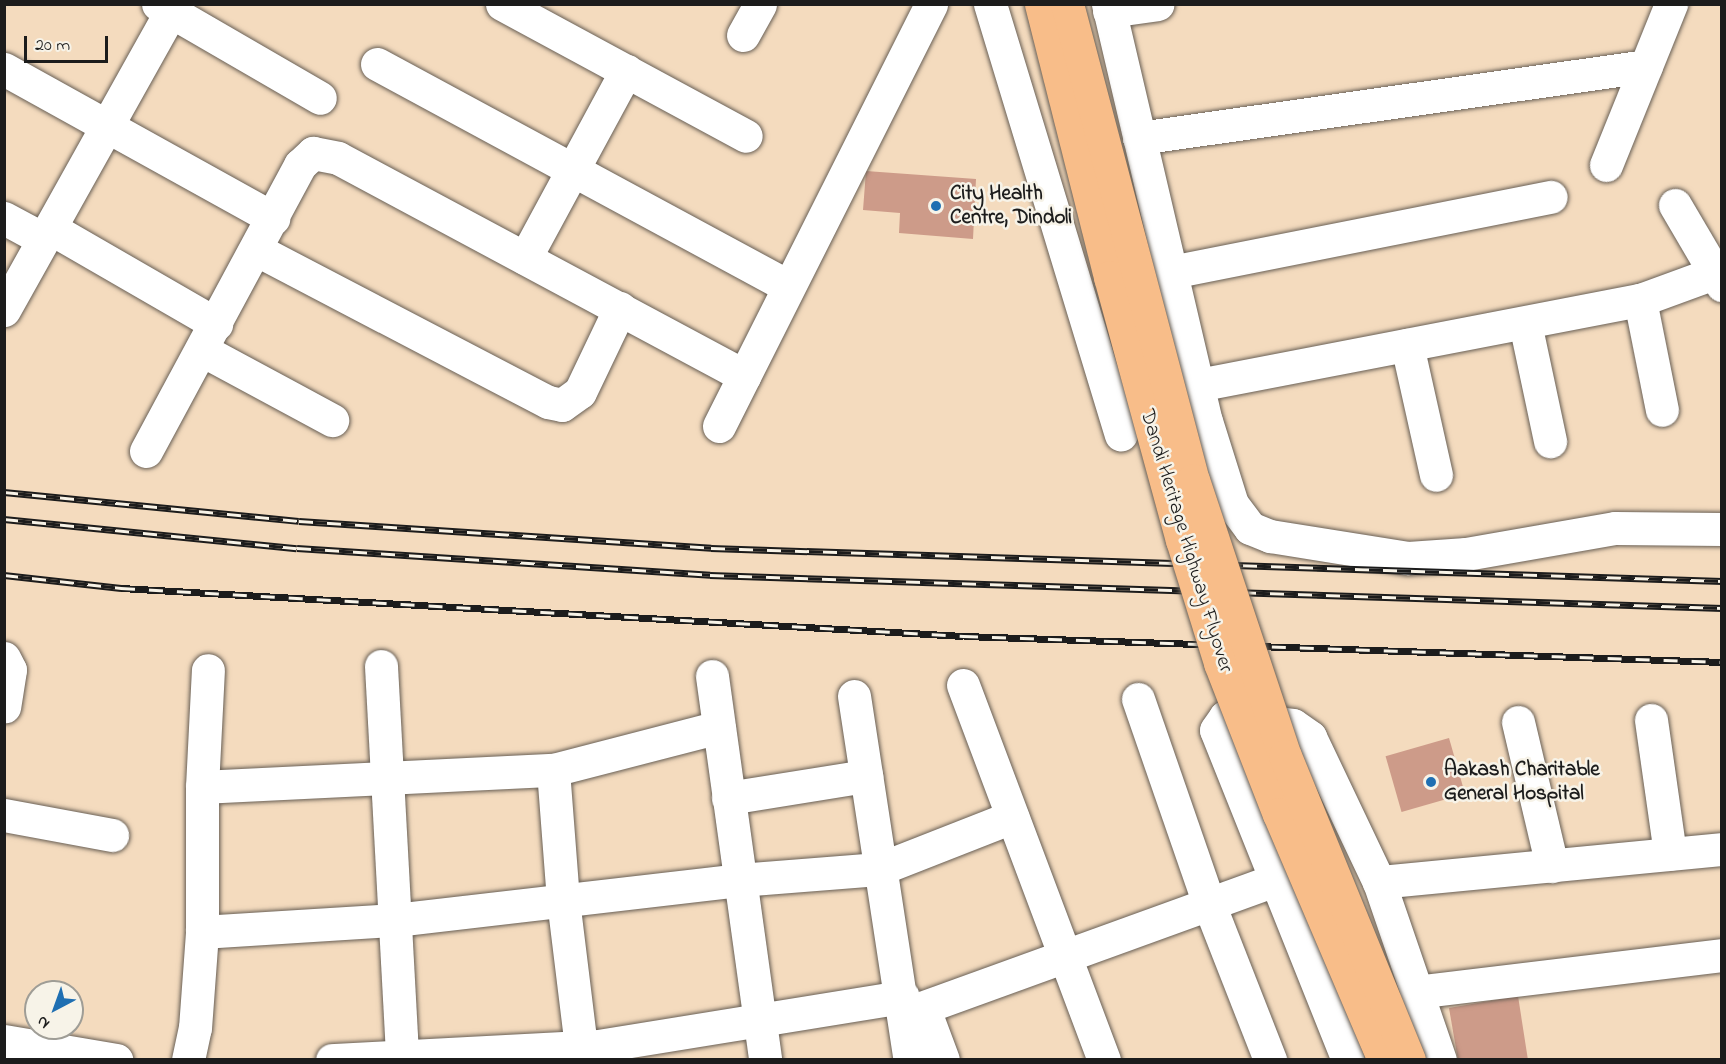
<!DOCTYPE html>
<style>
body{margin:0}
#map{position:relative;width:1726px;height:1064px;overflow:hidden;background:#f4dbbe;font-family:"Indie Flower",sans-serif}
div>[style]{position:absolute}
[style*='--x']{left:calc(var(--x)*1px);top:calc(var(--y)*1px);width:calc(var(--w)*1px);rotate:calc(var(--a)*1deg)}
.building>*{inset:0;background:#cd9b89;transform-origin:0 0}
.roads{filter:drop-shadow(0 0 2px #685f55) drop-shadow(0 0 2px #685f55)}
.minor>*{height:33px;margin:-16.5px;padding:0 16.5px;transform-origin:16.5px;border-radius:16.5px;background:#fff}
.rail>*{height:7px;margin-top:-3.5px;transform-origin:0;background:repeating-linear-gradient(90deg,#f7f3e8 0 14px,#1c1c1c 0 28px);box-sizing:border-box;border-block:2px solid #1c1c1c}
.bridges{filter:drop-shadow(0 0 2px #685f55) drop-shadow(0 0 2px #685f55)}
.major-bridge>*{height:33px;margin:-16.5px;padding:0 16.5px;transform-origin:16.5px;border-radius:16.5px;background:#f8bd89}
.dots>*{width:16px;height:16px;translate:-50% -50%;box-sizing:border-box;border:3px solid #f7f3e8;border-radius:50%}
span{translate:-50% -50%;white-space:nowrap;text-align:center;line-height:1.15;-webkit-text-stroke:5px #f7f3e8;paint-order:stroke}
.poi-label{font-size:21px;color:#1c1c1c;font-weight:700}
.left{translate:0 -50%;text-align:left}
.street-label{font-size:21px;color:#1c1c1c}
.frame{position:absolute;inset:0;border:6px solid #1c1c1c;pointer-events:none}
.north{position:absolute;left:24px;top:980px;width:60px;height:60px;box-sizing:border-box;background:#f7f3e8;border:2px solid #9f9d96;border-radius:50%;rotate:221deg;font-size:16px;font-weight:700;line-height:24px;text-align:center;color:#1c1c1c}
.north::after{content:'';display:block;margin:auto;width:21px;height:27px;background:#1f6fb2;clip-path:polygon(50% 0,100% 100%,50% 72%,0 100%)}
.scale{position:absolute;left:24px;top:36px;width:84px;height:27px;box-sizing:border-box;border:3px solid #1c1c1c;border-top:0;padding-left:8px;font-size:18px;line-height:21px;white-space:nowrap;color:#1c1c1c;-webkit-text-stroke:4px #f7f3e8;paint-order:stroke}
</style>
<div id="map">
<div class="building">
<i style="clip-path:polygon(866px 171px,976px 179px,973px 239px,899px 233px,900px 213px,863px 210px)"></i>
<i style="left:1449px;top:738px;width:58px;height:66px;rotate:74deg"></i>
<i style="clip-path:polygon(1518px 996px,1528px 1060px,1458px 1060px,1449px 1008px)"></i>
</div>
<div class="roads">
<div class="minor">
<i style="--x:158;--y:4;--w:187;--a:30.1"></i>
<i style="--x:502;--y:4;--w:277;--a:28.4"></i>
<i style="--x:990;--y:4;--w:450;--a:73.1"></i>
<i style="--x:1108;--y:4;--w:428;--a:76.8"></i>
<i style="--x:1206;--y:421;--w:87;--a:72.6"></i>
<i style="--x:1232;--y:504;--w:30;--a:53"></i>
<i style="--x:1250;--y:528;--w:22;--a:22"></i>
<i style="--x:1270;--y:536;--w:140;--a:9.1"></i>
<i style="--x:1408;--y:558;--w:58;--a:-3.9"></i>
<i style="--x:1466;--y:554;--w:151;--a:-9.9"></i>
<i style="--x:1615;--y:528;--w:107;--a:0.5"></i>
<i style="--x:1109;--y:11;--w:49;--a:-8.1"></i>
<i style="--x:743;--y:35;--w:35;--a:-61"></i>
<i style="--x:377;--y:64;--w:467;--a:28.4"></i>
<i style="--x:4;--y:69;--w:308;--a:29"></i>
<i style="--x:1139;--y:138;--w:512;--a:-8.08"></i>
<i style="--x:1606;--y:165;--w:174;--a:-68"></i>
<i style="--x:1675;--y:205;--w:93;--a:59.6"></i>
<i style="--x:4;--y:218;--w:44;--a:28.3"></i>
<i style="--x:50;--y:228;--w:192;--a:30"></i>
<i style="--x:257;--y:250;--w:328;--a:27.6"></i>
<i style="--x:548;--y:402;--w:14;--a:12"></i>
<i style="--x:562;--y:405;--w:22;--a:-36"></i>
<i style="--x:580;--y:392;--w:93;--a:-64.5"></i>
<i style="--x:525;--y:258;--w:213;--a:-61.6"></i>
<i style="--x:1171;--y:272;--w:387;--a:-11.2"></i>
<i style="--x:1640;--y:300;--w:112;--a:78.7"></i>
<i style="--x:4;--y:310;--w:351;--a:-60.8"></i>
<i style="--x:1525;--y:323;--w:121;--a:78"></i>
<i style="--x:1407;--y:345;--w:133;--a:77.4"></i>
<i style="--x:202;--y:350;--w:148;--a:28.3"></i>
<i style="--x:1198;--y:385;--w:450;--a:-10.9"></i>
<i style="--x:1640;--y:300;--w:79;--a:-20"></i>
<i style="--x:719;--y:426;--w:472;--a:-63.3"></i>
<i style="--x:146;--y:451;--w:325;--a:-61.7"></i>
<i style="--x:300;--y:165;--w:18;--a:-43"></i>
<i style="--x:313;--y:153;--w:25;--a:11"></i>
<i style="--x:338;--y:158;--w:461;--a:28.2"></i>
<i style="--x:4;--y:658;--w:13;--a:63"></i>
<i style="--x:10;--y:670;--w:37;--a:99"></i>
<i style="--x:381;--y:666;--w:393;--a:86.9"></i>
<i style="--x:712;--y:676;--w:388;--a:82.1"></i>
<i style="--x:963;--y:685;--w:401;--a:69.4"></i>
<i style="--x:854;--y:696;--w:368;--a:81.3"></i>
<i style="--x:1138;--y:699;--w:217;--a:70.9"></i>
<i style="--x:1209;--y:904;--w:168;--a:68.6"></i>
<i style="--x:1651;--y:720;--w:135;--a:81.9"></i>
<i style="--x:1518;--y:722;--w:148;--a:76.7"></i>
<i style="--x:553;--y:770;--w:130;--a:85.6"></i>
<i style="--x:563;--y:900;--w:148;--a:83"></i>
<i style="--x:202;--y:787;--w:351;--a:-2.8"></i>
<i style="--x:553;--y:770;--w:171;--a:-14.5"></i>
<i style="--x:728;--y:798;--w:140;--a:-9.1"></i>
<i style="--x:4;--y:815;--w:110;--a:10.5"></i>
<i style="--x:1379;--y:882;--w:345;--a:-5.5"></i>
<i style="--x:202;--y:932;--w:193;--a:-3.6"></i>
<i style="--x:395;--y:920;--w:346;--a:-6.6"></i>
<i style="--x:739;--y:880;--w:140;--a:-4.5"></i>
<i style="--x:879;--y:869;--w:143;--a:-21.4"></i>
<i style="--x:1416;--y:992;--w:308;--a:-6.9"></i>
<i style="--x:924;--y:1009;--w:54;--a:69.6"></i>
<i style="--x:905;--y:1014;--w:396;--a:-19.9"></i>
<i style="--x:4;--y:1041;--w:114;--a:9.6"></i>
<i style="--x:188;--y:1060;--w:33;--a:-78"></i>
<i style="--x:195;--y:1028;--w:96;--a:-85.8"></i>
<i style="--x:202;--y:932;--w:145;--a:-90"></i>
<i style="--x:202;--y:787;--w:117;--a:-87.1"></i>
<i style="--x:332;--y:1060;--w:267;--a:-3"></i>
<i style="--x:599;--y:1046;--w:308;--a:-9.2"></i>
<i style="--x:1348;--y:1060;--w:355;--a:-111.8"></i>
<i style="--x:1216;--y:730;--w:16;--a:-55"></i>
<i style="--x:1225;--y:717;--w:68;--a:6.7"></i>
<i style="--x:1293;--y:725;--w:21;--a:35"></i>
<i style="--x:1310;--y:737;--w:161;--a:64.6"></i>
<i style="--x:1379;--y:882;--w:188;--a:71.1"></i>
</div>
</div>
<div class="rail">
<i style="--x:4;--y:492;--w:296;--a:5.6"></i>
<i style="--x:299;--y:521;--w:413;--a:3.7"></i>
<i style="--x:711;--y:548;--w:1012;--a:1.87"></i>
<i style="--x:4;--y:519;--w:294;--a:5.7"></i>
<i style="--x:297;--y:548;--w:414;--a:3.7"></i>
<i style="--x:710;--y:575;--w:1013;--a:1.87"></i>
<i style="--x:4;--y:575;--w:118;--a:6.3"></i>
<i style="--x:121;--y:588;--w:844;--a:3.26"></i>
<i style="--x:964;--y:636;--w:758;--a:1.96"></i>
</div>
<div class="bridges">
<div class="major-bridge">
<i style="--x:1041;--y:4;--w:282;--a:75.8"></i>
<i style="--x:1110;--y:277;--w:273;--a:74.7"></i>
<i style="--x:1182;--y:540;--w:129;--a:72.8"></i>
<i style="--x:1220;--y:663;--w:162;--a:68.7"></i>
<i style="--x:1279;--y:814;--w:267;--a:66.9"></i>
<i style="--x:1067;--y:4;--w:492;--a:75.2"></i>
<i style="--x:1193;--y:480;--w:291;--a:71.6"></i>
<i style="--x:1285;--y:756;--w:328;--a:67.8"></i>
</div>
</div>
<div class="dots">
<i style="left:936px;top:206px;background:#1f6fb2"></i>
<i style="left:1431px;top:782px;background:#1f6fb2"></i>
</div>
<div class="poi-label">
<span class="left" style="left:950px;top:206px">City Health<br>Centre, Dindoli</span>
<span class="left" style="left:1444px;top:782px">Aakash Charitable<br>General Hospital</span>
</div>
<div class="street-label">
<span style="left:1186px;top:541px;rotate:73deg">Dandi Heritage Highway Flyover</span>
</div>
<div class="frame"></div>
<div class="north">N</div>
<div class="scale">20 m</div>
</div>
